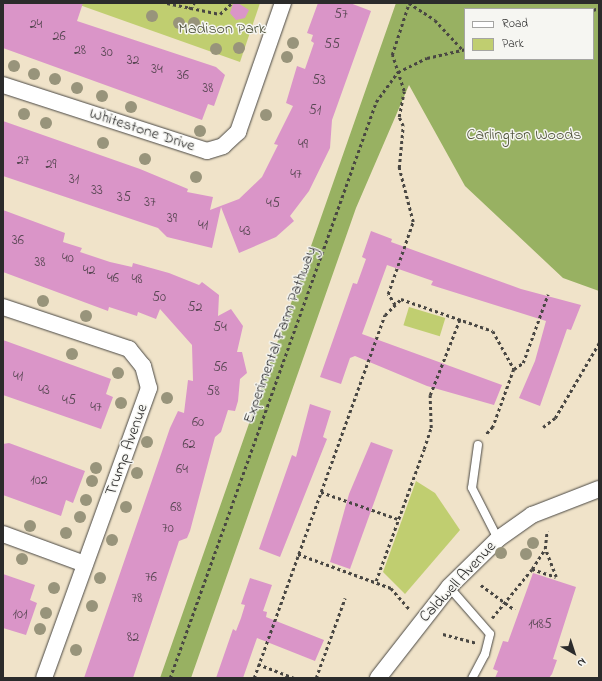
<!DOCTYPE html>
<style>
body{margin:0}
#map{position:relative;width:602px;height:681px;overflow:hidden;background:#f0e3c9;font-family:"Indie Flower",sans-serif}
div>[style]{position:absolute}
[style*='--x']{left:calc(var(--x)*1px);top:calc(var(--y)*1px);width:calc(var(--w)*1px);rotate:calc(var(--a)*1deg)}
.green>*{inset:0;background:#c0ce70;transform-origin:0 0}
.forest>*{inset:0;background:#98b162}
.building>*{inset:0;background:#da95c8}
.path>*{height:2.5px;margin-top:-1.25px;transform-origin:0;background:repeating-linear-gradient(90deg,#494743 0 3px,transparent 0 6px)}
.roads{filter:drop-shadow(0 0 1px #494743) drop-shadow(0 0 1px #494743)}
.lane>*{height:8px;margin:-4px;padding:0 4px;transform-origin:4px;border-radius:4px;background:#fff}
.street>*{height:16px;margin:-8px;padding:0 8px;transform-origin:8px;border-radius:8px;background:#fff}
.trees>*{width:12px;height:12px;margin:-6px;border-radius:50%;background:#98947b}
span{translate:-50% -50%;white-space:nowrap;text-align:center;line-height:1.15;-webkit-text-stroke:3px #f6f6f2;paint-order:stroke}
.number-label{font-size:14px;color:#574652}
.number-label span{-webkit-text-stroke-width:0}
.park-label{font-size:16px;color:#50543c}
.street-label{font-size:16px;color:#2b2b2b}
.frame{position:absolute;inset:0;border:4px solid #2b2b2b;pointer-events:none}
.legend{position:absolute;left:464px;top:8px;width:130px;height:52px;box-sizing:border-box;background:#f6f6f2;border:1px solid #a5a5a2;margin:0;padding:5px 7px;list-style:none;font-size:12px;color:#2b2b2b}
.legend li{display:flex;align-items:center;gap:8px;height:20px}
.legend b{width:20px;border:1px solid #a5a5a2}
.north{position:absolute;left:554px;top:633px;width:40px;height:40px;-webkit-text-stroke:3px #f6f6f2;paint-order:stroke;rotate:141deg;font-size:11px;font-weight:700;line-height:16px;text-align:center;color:#2b2b2b}
.north::after{content:'';display:block;margin:auto;width:14px;height:18px;background:#2b2b2b;clip-path:polygon(50% 0,100% 100%,50% 72%,0 100%)}
</style>
<div id="map">
<div class="green">
<i style="clip-path:polygon(74px 3px,260px 3px,240px 62px)"></i>
<i style="left:409px;top:307px;width:38px;height:19px;rotate:17deg"></i>
<i style="clip-path:polygon(416px 481px,435px 493px,460px 530px,405px 594px,383px 572px)"></i>
</div>
<div class="forest">
<i style="clip-path:polygon(evenodd,396px 3px,599px 3px,599px 291px,563px 278px,465px 186px,409px 85px,356px 208px,191px 678px,160px 678px,396px 3px,465px 9px,593px 9px,593px 59px,465px 59px,465px 9px)"></i>
</div>
<div class="building">
<i style="clip-path:polygon(3px 3px,83px 3px,77px 21px,216px 67px,225px 75px,214px 106px,208px 104px,202px 120px,3px 48px)"></i>
<i style="clip-path:polygon(238px 3px,249px 10px,245px 18px,236px 20px,230px 13px,233px 4px)"></i>
<i style="clip-path:polygon(318px 3px,350px 3px,371px 11px,332px 120px,330px 148px,309px 191px,290px 216px,294px 221px,276px 237px,239px 253px,221px 207px,212px 248px,167px 237px,158px 228px,3px 176px,3px 121px,140px 169px,188px 189px,187px 192px,213px 197px,210px 210px,239px 199px,262px 177px,278px 145px,274px 144px,293px 106px,286px 103px,297px 66px,305px 69px,314px 43px,311px 41px,313px 35px,307px 33px)"></i>
<i style="clip-path:polygon(3px 210px,65px 233px,63px 242px,82px 248px,80px 252px,110px 262px,132px 267px,133px 263px,169px 273px,199px 285px,202px 282px,219px 295px,218px 316px,231px 309px,243px 326px,237px 352px,242px 352px,247px 373px,240px 379px,238px 401px,235px 411px,228px 410px,221px 432px,215px 437px,190px 531px,187px 538px,179px 541px,133px 678px,84px 678px,170px 428px,178px 411px,184px 413px,188px 380px,193px 381px,192px 345px,160px 309px,156px 319px,138px 312px,137px 316px,109px 307px,108px 311px,3px 272px)"></i>
<i style="clip-path:polygon(371px 231px,392px 239px,391px 242px,521px 289px,581px 305px,571px 330px,567px 329px,540px 406px,519px 398px,535px 361px,546px 321px,431px 285px,433px 281px,387px 265px,362px 334px,502px 385px,494px 405px,427px 386px,355px 356px,350px 358px,341px 384px,320px 377px,353px 283px,357px 284px,366px 259px,362px 257px)"></i>
<i style="clip-path:polygon(3px 340px,111px 379px,106px 394px,113px 397px,101px 429px,3px 395px)"></i>
<i style="clip-path:polygon(310px 404px,331px 411px,323px 437px,327px 439px,280px 557px,259px 549px,292px 455px,296px 457px)"></i>
<i style="clip-path:polygon(371px 442px,393px 450px,350px 569px,330px 562px,349px 494px)"></i>
<i style="clip-path:polygon(9px 443px,85px 471px,73px 503px,66px 500px,61px 516px,3px 495px,3px 444px)"></i>
<i style="clip-path:polygon(533px 573px,576px 587px,553px 659px,557px 660px,552px 674px,549px 678px,495px 678px,498px 671px,493px 669px,503px 641px,508px 642px)"></i>
<i style="clip-path:polygon(3px 574px,35px 585px,30px 600px,37px 603px,26px 635px,3px 628px)"></i>
<i style="clip-path:polygon(250px 578px,272px 585px,263px 611px,267px 612px,266px 617px,324px 640px,315px 661px,257px 638px,243px 678px,216px 678px,233px 629px,236px 631px,241px 618px,245px 605px,241px 604px)"></i>
</div>
<div class="path">
<i style="--x:167;--y:3;--w:54;--a:11.7"></i>
<i style="--x:220;--y:14;--w:16;--a:-43"></i>
<i style="--x:409;--y:3;--w:31;--a:33"></i>
<i style="--x:435;--y:20;--w:40;--a:47"></i>
<i style="--x:189;--y:9;--w:8;--a:-50"></i>
<i style="--x:593;--y:10;--w:6;--a:-18"></i>
<i style="--x:395;--y:305;--w:13;--a:-122"></i>
<i style="--x:388;--y:294;--w:76;--a:-70.9"></i>
<i style="--x:413;--y:222;--w:56;--a:-104.5"></i>
<i style="--x:399;--y:168;--w:42;--a:-84.6"></i>
<i style="--x:403;--y:126;--w:10;--a:-114"></i>
<i style="--x:399;--y:117;--w:26;--a:-79"></i>
<i style="--x:404;--y:91;--w:38;--a:-108"></i>
<i style="--x:392;--y:55;--w:55;--a:-71.9"></i>
<i style="--x:514;--y:369;--w:11;--a:-34"></i>
<i style="--x:523;--y:363;--w:73;--a:-70.1"></i>
<i style="--x:543;--y:427;--w:15;--a:-37"></i>
<i style="--x:555;--y:418;--w:87;--a:-59.6"></i>
<i style="--x:321;--y:492;--w:82;--a:19.3"></i>
<i style="--x:298;--y:554;--w:99;--a:20.1"></i>
<i style="--x:391;--y:588;--w:28;--a:49"></i>
<i style="--x:532;--y:569;--w:24;--a:-57"></i>
<i style="--x:376;--y:581;--w:140;--a:-70"></i>
<i style="--x:424;--y:449;--w:22;--a:-72"></i>
<i style="--x:431;--y:428;--w:33;--a:-92"></i>
<i style="--x:430;--y:395;--w:82;--a:-68.5"></i>
<i style="--x:481;--y:585;--w:42;--a:36.3"></i>
<i style="--x:492;--y:618;--w:63;--a:-50.8"></i>
<i style="--x:532;--y:569;--w:25;--a:18"></i>
<i style="--x:556;--y:577;--w:30;--a:-111"></i>
<i style="--x:545;--y:549;--w:18;--a:-84"></i>
<i style="--x:443;--y:634;--w:34;--a:15"></i>
<i style="--x:258;--y:664;--w:40;--a:21"></i>
<i style="--x:170;--y:678;--w:612;--a:-70.32"></i>
<i style="--x:376;--y:102;--w:37;--a:-54"></i>
<i style="--x:398;--y:72;--w:32;--a:-26"></i>
<i style="--x:427;--y:58;--w:39;--a:-13"></i>
<i style="--x:254;--y:678;--w:386;--a:-70.2"></i>
<i style="--x:385;--y:315;--w:23;--a:-45"></i>
<i style="--x:401;--y:299;--w:97;--a:19.2"></i>
<i style="--x:493;--y:331;--w:43;--a:61.1"></i>
<i style="--x:514;--y:369;--w:62;--a:109.9"></i>
<i style="--x:493;--y:427;--w:12;--a:132"></i>
<i style="--x:316;--y:678;--w:85;--a:-70.1"></i>
</div>
<div class="roads">
<div class="lane">
<i style="--x:478;--y:445;--w:43;--a:97.9"></i>
<i style="--x:472;--y:488;--w:57;--a:63"></i>
<i style="--x:449;--y:587;--w:62;--a:48.9"></i>
<i style="--x:490;--y:634;--w:21;--a:104"></i>
<i style="--x:485;--y:654;--w:27;--a:118"></i>
</div>
<div class="street">
<i style="--x:3;--y:85;--w:214;--a:17.9"></i>
<i style="--x:207;--y:151;--w:17;--a:-17"></i>
<i style="--x:223;--y:146;--w:21;--a:-43"></i>
<i style="--x:238;--y:132;--w:137;--a:-70.8"></i>
<i style="--x:3;--y:307;--w:133;--a:18.4"></i>
<i style="--x:129;--y:349;--w:22;--a:51"></i>
<i style="--x:143;--y:366;--w:23;--a:75"></i>
<i style="--x:149;--y:388;--w:308;--a:109.9"></i>
<i style="--x:3;--y:534;--w:87;--a:20.1"></i>
<i style="--x:378;--y:678;--w:115;--a:-52"></i>
<i style="--x:449;--y:587;--w:69;--a:-44.4"></i>
<i style="--x:498;--y:539;--w:42;--a:-35.2"></i>
<i style="--x:532;--y:515;--w:72;--a:-21.2"></i>
</div>
</div>
<div class="trees">
<i style="left:152px;top:16px"></i>
<i style="left:179px;top:23px"></i>
<i style="left:194px;top:23px"></i>
<i style="left:293px;top:43px"></i>
<i style="left:239px;top:48px"></i>
<i style="left:216px;top:49px"></i>
<i style="left:287px;top:57px"></i>
<i style="left:14px;top:66px"></i>
<i style="left:34px;top:74px"></i>
<i style="left:55px;top:79px"></i>
<i style="left:77px;top:88px"></i>
<i style="left:102px;top:96px"></i>
<i style="left:131px;top:107px"></i>
<i style="left:24px;top:114px"></i>
<i style="left:266px;top:115px"></i>
<i style="left:46px;top:123px"></i>
<i style="left:200px;top:131px"></i>
<i style="left:103px;top:143px"></i>
<i style="left:145px;top:159px"></i>
<i style="left:196px;top:177px"></i>
<i style="left:43px;top:301px"></i>
<i style="left:86px;top:316px"></i>
<i style="left:72px;top:354px"></i>
<i style="left:118px;top:373px"></i>
<i style="left:167px;top:398px"></i>
<i style="left:121px;top:403px"></i>
<i style="left:147px;top:442px"></i>
<i style="left:96px;top:468px"></i>
<i style="left:137px;top:473px"></i>
<i style="left:92px;top:481px"></i>
<i style="left:86px;top:500px"></i>
<i style="left:126px;top:507px"></i>
<i style="left:80px;top:517px"></i>
<i style="left:30px;top:526px"></i>
<i style="left:66px;top:533px"></i>
<i style="left:112px;top:540px"></i>
<i style="left:533px;top:543px"></i>
<i style="left:501px;top:553px"></i>
<i style="left:526px;top:554px"></i>
<i style="left:22px;top:559px"></i>
<i style="left:100px;top:578px"></i>
<i style="left:54px;top:588px"></i>
<i style="left:92px;top:606px"></i>
<i style="left:46px;top:613px"></i>
<i style="left:40px;top:629px"></i>
<i style="left:76px;top:650px"></i>
</div>
<div class="number-label">
<span style="left:341px;top:15px">57</span>
<span style="left:36px;top:25px">24</span>
<span style="left:59px;top:37px">26</span>
<span style="left:332px;top:45px">55</span>
<span style="left:80px;top:51px">28</span>
<span style="left:107px;top:53px">30</span>
<span style="left:133px;top:61px">32</span>
<span style="left:157px;top:70px">34</span>
<span style="left:183px;top:76px">36</span>
<span style="left:319px;top:81px">53</span>
<span style="left:208px;top:89px">38</span>
<span style="left:315px;top:111px">51</span>
<span style="left:303px;top:145px">49</span>
<span style="left:23px;top:161px">27</span>
<span style="left:51px;top:165px">29</span>
<span style="left:296px;top:175px">47</span>
<span style="left:74px;top:180px">31</span>
<span style="left:97px;top:191px">33</span>
<span style="left:124px;top:198px">35</span>
<span style="left:150px;top:203px">37</span>
<span style="left:273px;top:204px">45</span>
<span style="left:172px;top:219px">39</span>
<span style="left:203px;top:226px">41</span>
<span style="left:245px;top:232px">43</span>
<span style="left:18px;top:241px">36</span>
<span style="left:68px;top:259px">40</span>
<span style="left:40px;top:263px">38</span>
<span style="left:89px;top:271px">42</span>
<span style="left:113px;top:279px">46</span>
<span style="left:137px;top:280px">48</span>
<span style="left:159px;top:298px">50</span>
<span style="left:195px;top:308px">52</span>
<span style="left:220px;top:328px">54</span>
<span style="left:220px;top:368px">56</span>
<span style="left:18px;top:377px">41</span>
<span style="left:44px;top:391px">43</span>
<span style="left:213px;top:392px">58</span>
<span style="left:69px;top:401px">45</span>
<span style="left:96px;top:408px">47</span>
<span style="left:198px;top:423px">60</span>
<span style="left:189px;top:445px">62</span>
<span style="left:182px;top:470px">64</span>
<span style="left:39px;top:481px">102</span>
<span style="left:176px;top:508px">68</span>
<span style="left:168px;top:529px">70</span>
<span style="left:151px;top:578px">76</span>
<span style="left:137px;top:599px">78</span>
<span style="left:20px;top:615px">101</span>
<span style="left:540px;top:625px">1485</span>
<span style="left:133px;top:638px">82</span>
</div>
<div class="park-label">
<span style="left:222px;top:29px">Madison Park</span>
<span style="left:524px;top:135px">Carlington Woods</span>
</div>
<div class="street-label">
<span style="left:142px;top:130px;rotate:18deg">Whitestone Drive</span>
<span style="left:280px;top:335px;rotate:-70deg">Experimental Farm Pathway</span>
<span style="left:127px;top:450px;rotate:-70deg">Trump Avenue</span>
<span style="left:458px;top:582px;rotate:-47deg">Caldwell Avenue</span>
</div>
<div class="frame"></div>
<ul class="legend">
<li><b style="height:5px;background:#fff"></b>Road</li>
<li><b style="height:11px;background:#c0ce70"></b>Park</li>
</ul>
<div class="north">N</div>
</div>
